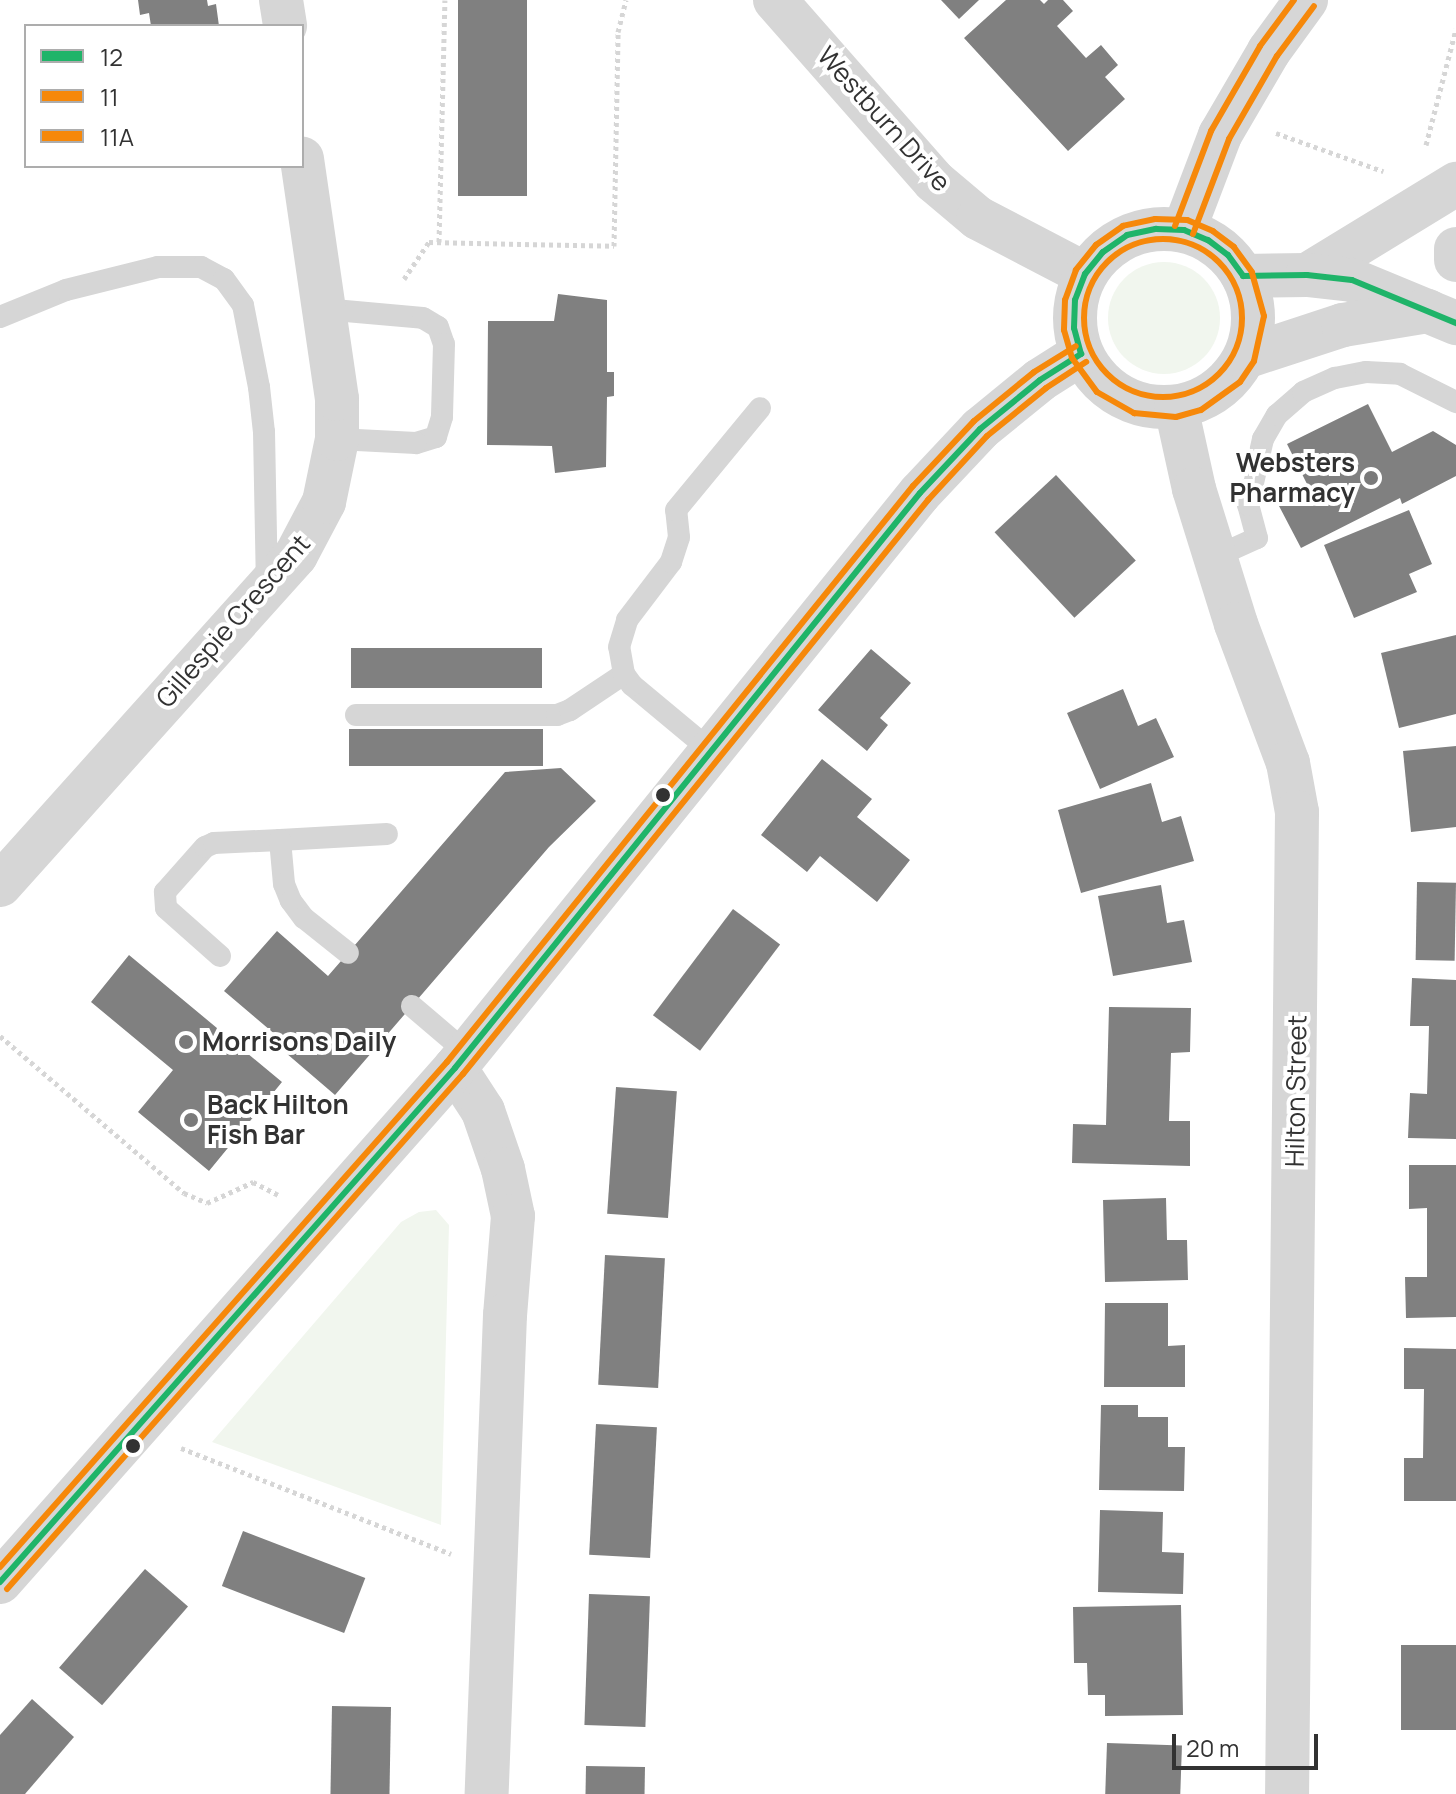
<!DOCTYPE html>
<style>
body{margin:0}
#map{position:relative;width:1456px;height:1794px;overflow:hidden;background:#fff;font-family:Manrope,sans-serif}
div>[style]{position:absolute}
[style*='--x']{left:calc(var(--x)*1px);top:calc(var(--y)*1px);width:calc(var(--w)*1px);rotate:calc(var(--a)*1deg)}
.green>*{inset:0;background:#f1f6ee}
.round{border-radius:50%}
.building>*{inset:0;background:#808080;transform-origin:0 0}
.path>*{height:5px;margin-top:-2.5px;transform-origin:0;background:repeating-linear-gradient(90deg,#d6d6d6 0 4px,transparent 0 8px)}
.service>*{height:22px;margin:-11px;padding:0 11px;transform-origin:11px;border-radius:11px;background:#d6d6d6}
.minor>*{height:44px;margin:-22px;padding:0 22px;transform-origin:22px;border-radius:22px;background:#d6d6d6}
.tertiary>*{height:44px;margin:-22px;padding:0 22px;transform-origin:22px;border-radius:22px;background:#d6d6d6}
.tertiary>.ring{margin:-22px;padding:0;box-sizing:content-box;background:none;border:44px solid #d6d6d6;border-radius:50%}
.bus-1>*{height:6px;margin:-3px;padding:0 3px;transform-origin:3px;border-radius:3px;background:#1fb469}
.bus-2>*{height:6px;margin:-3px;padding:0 3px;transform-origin:3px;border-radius:3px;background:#f6880a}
.bus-2>.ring{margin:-3px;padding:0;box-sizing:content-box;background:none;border:6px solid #f6880a;border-radius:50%}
.bus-3>*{height:6px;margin:-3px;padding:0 3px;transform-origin:3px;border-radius:3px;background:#f6880a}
.dots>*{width:22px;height:22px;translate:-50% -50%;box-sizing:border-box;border:4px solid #fff;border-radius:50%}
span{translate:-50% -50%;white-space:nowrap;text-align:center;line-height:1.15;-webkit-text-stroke:8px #fff;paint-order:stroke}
.street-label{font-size:26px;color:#323232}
.poi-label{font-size:26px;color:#323232;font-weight:700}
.right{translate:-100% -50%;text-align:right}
.left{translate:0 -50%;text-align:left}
.legend{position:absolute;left:24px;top:24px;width:280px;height:144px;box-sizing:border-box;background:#fff;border:2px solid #adadad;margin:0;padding:10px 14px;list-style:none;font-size:24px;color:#323232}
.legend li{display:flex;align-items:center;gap:16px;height:40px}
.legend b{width:40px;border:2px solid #adadad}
.scale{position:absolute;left:1172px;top:1734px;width:146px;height:36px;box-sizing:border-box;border:4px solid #323232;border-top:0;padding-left:10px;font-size:24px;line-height:28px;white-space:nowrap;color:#323232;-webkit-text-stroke:6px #fff;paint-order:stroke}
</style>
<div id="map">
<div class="green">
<i class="round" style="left:1108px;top:262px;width:112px;height:112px"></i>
<i style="clip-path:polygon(436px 1210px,449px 1225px,441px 1525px,212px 1442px,401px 1222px,419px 1212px)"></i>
</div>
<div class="building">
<i style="clip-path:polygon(138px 0,207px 0,208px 6px,216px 4px,219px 26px,151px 26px,149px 13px,140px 15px)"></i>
<i style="left:458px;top:0;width:69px;height:196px"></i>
<i style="clip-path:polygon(941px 0,979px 0,959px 19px)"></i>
<i style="clip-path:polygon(1006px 0,1040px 0,1044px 4px,1048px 0,1063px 0,1073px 11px,1057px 26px,1086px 58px,1101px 45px,1118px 65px,1105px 77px,1125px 99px,1068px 151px,964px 38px)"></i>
<i style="clip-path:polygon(558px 294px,607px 300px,607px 372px,614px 372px,614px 396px,607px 397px,606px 467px,555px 473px,552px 446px,487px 445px,488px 321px,554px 321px)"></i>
<i style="clip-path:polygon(1368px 404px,1392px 452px,1433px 431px,1456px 445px,1456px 476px,1402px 504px,1400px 498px,1301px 548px,1279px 506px,1310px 490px,1287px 444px)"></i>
<i style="left:1056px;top:475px;width:117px;height:84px;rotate:47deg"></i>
<i style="clip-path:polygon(1409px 510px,1432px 564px,1409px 574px,1417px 592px,1354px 618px,1324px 545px)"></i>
<i style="clip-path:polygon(1456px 635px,1456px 714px,1399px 728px,1381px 653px)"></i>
<i style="left:542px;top:648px;width:40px;height:191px;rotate:90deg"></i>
<i style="clip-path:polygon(871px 649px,911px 683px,880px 718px,888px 725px,867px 751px,818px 710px)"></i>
<i style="clip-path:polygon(1123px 689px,1138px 726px,1156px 718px,1174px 757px,1100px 789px,1067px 713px)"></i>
<i style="left:543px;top:729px;width:37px;height:194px;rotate:90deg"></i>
<i style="clip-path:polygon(1456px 746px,1456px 827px,1411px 832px,1403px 751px)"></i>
<i style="clip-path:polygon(822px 759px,872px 799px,857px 817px,910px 860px,877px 902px,820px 856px,807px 872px,761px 835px)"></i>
<i style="clip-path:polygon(561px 768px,596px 801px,549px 847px,335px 1095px,272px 1041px,277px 1036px,224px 991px,277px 931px,328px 976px,505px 772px)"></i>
<i style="clip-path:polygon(1151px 783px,1162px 822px,1181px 816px,1194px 861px,1081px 893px,1058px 810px)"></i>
<i style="left:1417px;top:882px;width:39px;height:78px;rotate:1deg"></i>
<i style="clip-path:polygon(1161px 885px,1167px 923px,1184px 920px,1192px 962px,1113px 976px,1098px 896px)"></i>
<i style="left:733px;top:909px;width:59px;height:133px;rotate:37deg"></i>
<i style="clip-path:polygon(129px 955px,282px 1082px,209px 1171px,138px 1112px,173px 1070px,91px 1002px)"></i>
<i style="clip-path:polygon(1412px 978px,1456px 980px,1456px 1139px,1408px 1138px,1410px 1093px,1427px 1094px,1429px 1026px,1410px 1026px)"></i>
<i style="clip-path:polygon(1109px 1007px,1191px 1008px,1190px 1052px,1171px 1053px,1169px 1121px,1190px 1121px,1190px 1166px,1072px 1163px,1073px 1124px,1106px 1125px)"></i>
<i style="left:616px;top:1087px;width:61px;height:127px;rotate:4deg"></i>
<i style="clip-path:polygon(1409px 1165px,1456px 1165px,1456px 1317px,1406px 1318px,1405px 1277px,1427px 1277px,1427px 1208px,1409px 1209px)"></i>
<i style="clip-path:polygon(1166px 1198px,1167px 1240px,1187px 1240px,1188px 1280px,1105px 1282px,1103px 1200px)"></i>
<i style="left:605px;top:1255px;width:60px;height:130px;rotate:3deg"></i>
<i style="clip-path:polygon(1105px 1303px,1168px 1303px,1168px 1346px,1185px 1345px,1185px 1387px,1104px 1387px)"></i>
<i style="clip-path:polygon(1404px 1348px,1456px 1349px,1456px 1501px,1404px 1501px,1404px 1458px,1423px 1458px,1424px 1389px,1404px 1389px)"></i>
<i style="clip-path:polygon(1101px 1405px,1138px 1405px,1138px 1417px,1168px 1417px,1168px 1447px,1185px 1447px,1184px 1491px,1099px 1490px)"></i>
<i style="left:596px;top:1424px;width:61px;height:131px;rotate:3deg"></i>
<i style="clip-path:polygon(1100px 1510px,1163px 1512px,1162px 1552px,1184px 1553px,1183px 1594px,1098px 1592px)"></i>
<i style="left:243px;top:1531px;width:131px;height:59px;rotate:21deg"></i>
<i style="left:145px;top:1569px;width:57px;height:131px;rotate:41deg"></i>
<i style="left:589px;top:1594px;width:61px;height:131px;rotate:2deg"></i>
<i style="clip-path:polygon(1181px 1605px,1183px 1715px,1105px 1716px,1105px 1695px,1088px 1695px,1087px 1663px,1074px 1663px,1073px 1607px)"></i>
<i style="left:1456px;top:1645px;width:85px;height:55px;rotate:90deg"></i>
<i style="clip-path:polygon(32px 1699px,74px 1737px,25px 1794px,0 1794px,0 1735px)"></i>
<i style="left:332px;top:1706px;width:59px;height:88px;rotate:1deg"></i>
<i style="left:1107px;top:1743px;width:75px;height:51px;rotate:2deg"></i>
<i style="left:586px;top:1766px;width:59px;height:28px;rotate:1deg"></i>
</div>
<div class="path">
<i style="--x:1276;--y:133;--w:114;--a:19.6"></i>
<i style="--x:1426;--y:145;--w:120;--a:-75.5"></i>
<i style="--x:439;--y:242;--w:242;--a:-88.6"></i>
<i style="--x:404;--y:279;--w:45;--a:-56"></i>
<i style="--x:429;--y:242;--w:185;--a:1.2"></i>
<i style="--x:614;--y:246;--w:214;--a:-88.9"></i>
<i style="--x:618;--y:32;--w:33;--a:-76"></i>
<i style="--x:0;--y:1036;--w:242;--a:40.5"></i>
<i style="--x:184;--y:1193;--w:25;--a:23"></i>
<i style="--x:207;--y:1203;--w:51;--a:-24.5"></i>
<i style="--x:253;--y:1182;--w:28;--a:27"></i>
<i style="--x:181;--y:1448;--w:290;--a:21.4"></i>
</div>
<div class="service">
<i style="--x:323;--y:309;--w:100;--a:5.1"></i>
<i style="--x:423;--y:318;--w:17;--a:31"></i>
<i style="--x:438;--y:327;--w:18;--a:71"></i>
<i style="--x:444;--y:344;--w:73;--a:91.6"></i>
<i style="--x:442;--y:417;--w:21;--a:107"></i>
<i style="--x:436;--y:437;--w:21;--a:163"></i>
<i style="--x:416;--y:443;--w:79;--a:-177.1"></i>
<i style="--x:0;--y:317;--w:71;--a:-22.2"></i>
<i style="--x:66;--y:290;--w:95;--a:-14"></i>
<i style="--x:158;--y:267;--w:43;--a:0"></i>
<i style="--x:201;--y:267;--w:26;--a:28"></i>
<i style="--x:224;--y:279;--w:32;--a:54"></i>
<i style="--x:243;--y:305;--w:84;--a:79"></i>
<i style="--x:259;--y:387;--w:45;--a:83.7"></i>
<i style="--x:264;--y:432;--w:150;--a:88.9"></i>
<i style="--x:1215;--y:557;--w:46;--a:-24.3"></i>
<i style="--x:1257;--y:538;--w:34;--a:-105"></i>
<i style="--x:1248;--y:505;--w:68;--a:-77.2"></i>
<i style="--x:1263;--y:439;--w:28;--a:-60"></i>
<i style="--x:1277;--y:415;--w:35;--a:-41"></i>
<i style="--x:1303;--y:392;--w:35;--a:-24"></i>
<i style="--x:1335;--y:378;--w:32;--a:-11"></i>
<i style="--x:1366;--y:372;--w:34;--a:3"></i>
<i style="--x:1400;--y:374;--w:63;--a:26.6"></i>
<i style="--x:356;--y:715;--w:201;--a:0"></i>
<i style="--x:557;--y:715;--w:14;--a:-21"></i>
<i style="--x:570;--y:710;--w:65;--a:-33.7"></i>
<i style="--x:710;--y:750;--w:102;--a:-140.2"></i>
<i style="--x:632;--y:685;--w:14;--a:-126"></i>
<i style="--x:624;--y:674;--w:27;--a:-100"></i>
<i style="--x:619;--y:647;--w:28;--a:-73"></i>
<i style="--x:627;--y:620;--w:73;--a:-52.8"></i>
<i style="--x:671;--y:562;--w:26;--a:-72"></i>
<i style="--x:679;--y:537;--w:27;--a:-96"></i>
<i style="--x:676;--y:510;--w:132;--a:-50.5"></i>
<i style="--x:280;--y:840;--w:107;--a:-3.2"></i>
<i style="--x:220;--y:956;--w:72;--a:-138.4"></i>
<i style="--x:166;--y:908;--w:16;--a:-94"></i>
<i style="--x:165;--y:892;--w:60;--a:-48.4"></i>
<i style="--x:205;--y:847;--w:10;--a:-24"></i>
<i style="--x:214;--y:843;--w:66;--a:-2.6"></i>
<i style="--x:280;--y:840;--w:44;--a:84.8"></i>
<i style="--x:284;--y:884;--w:18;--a:68"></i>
<i style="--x:291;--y:901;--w:21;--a:53"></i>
<i style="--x:304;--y:918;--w:56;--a:38.5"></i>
<i style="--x:412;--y:1006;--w:72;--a:40.5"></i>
</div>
<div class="minor">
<i style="--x:281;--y:0;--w:26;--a:81"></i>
<i style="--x:0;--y:885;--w:443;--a:-48.1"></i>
<i style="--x:296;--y:555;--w:60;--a:-62.2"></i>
<i style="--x:324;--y:502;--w:64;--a:-78.3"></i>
<i style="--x:337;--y:439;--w:40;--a:-90"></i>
<i style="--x:337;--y:399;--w:243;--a:-98.3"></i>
<i style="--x:455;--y:1068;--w:51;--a:56.9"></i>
<i style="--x:483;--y:1111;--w:61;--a:71"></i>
<i style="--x:503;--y:1169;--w:48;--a:78"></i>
<i style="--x:513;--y:1216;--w:99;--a:94.6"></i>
<i style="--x:505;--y:1315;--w:479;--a:92.2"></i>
</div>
<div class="tertiary">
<i style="--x:775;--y:0;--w:241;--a:48.7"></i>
<i style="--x:934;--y:181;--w:57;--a:40.1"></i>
<i style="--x:978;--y:218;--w:121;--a:27.6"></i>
<i class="ring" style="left:1075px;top:229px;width:134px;height:134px"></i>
<i style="--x:1184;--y:230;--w:102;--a:-69.2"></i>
<i style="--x:1220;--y:135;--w:97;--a:-59.7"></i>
<i style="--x:1269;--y:51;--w:63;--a:-54"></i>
<i style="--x:1456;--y:249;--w:11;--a:90"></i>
<i style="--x:1307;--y:275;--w:175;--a:-31.4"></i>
<i style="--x:1243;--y:276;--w:64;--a:-0.9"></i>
<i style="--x:1307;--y:275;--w:45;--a:6.3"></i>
<i style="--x:1352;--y:280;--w:113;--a:22.5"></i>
<i style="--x:1245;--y:357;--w:103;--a:-18.1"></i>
<i style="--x:1343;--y:325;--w:86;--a:-9.4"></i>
<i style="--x:1176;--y:407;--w:84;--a:77.6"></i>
<i style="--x:1194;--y:489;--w:141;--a:72.7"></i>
<i style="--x:1236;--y:624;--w:148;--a:69.5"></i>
<i style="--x:1288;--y:763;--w:50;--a:79.6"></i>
<i style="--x:1297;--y:812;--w:982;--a:90.58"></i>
<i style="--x:0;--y:1582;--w:686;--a:-48.48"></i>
<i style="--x:455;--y:1068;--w:739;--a:-51.04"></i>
<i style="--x:920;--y:493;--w:88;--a:-46.8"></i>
<i style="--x:980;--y:429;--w:77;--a:-39.2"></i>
<i style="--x:1040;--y:380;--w:49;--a:-32.4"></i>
</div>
<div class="bus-1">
<i style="--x:1243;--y:276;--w:64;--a:-0.9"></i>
<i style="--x:1307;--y:275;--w:45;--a:6.3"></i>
<i style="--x:1352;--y:280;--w:113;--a:22.5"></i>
<i style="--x:1081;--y:354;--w:27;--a:-105"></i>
<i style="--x:1074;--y:328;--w:28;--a:-88"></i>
<i style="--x:1075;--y:300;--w:28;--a:-69"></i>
<i style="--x:1085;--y:274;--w:28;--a:-51"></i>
<i style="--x:1103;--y:252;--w:29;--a:-35"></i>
<i style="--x:1127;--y:235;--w:30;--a:-12"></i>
<i style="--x:1156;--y:229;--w:28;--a:2"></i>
<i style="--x:1184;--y:230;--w:26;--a:23"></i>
<i style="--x:1208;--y:240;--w:25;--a:37"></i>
<i style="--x:1228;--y:255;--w:26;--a:54"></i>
<i style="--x:0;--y:1582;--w:686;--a:-48.48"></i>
<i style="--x:455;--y:1068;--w:739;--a:-51.04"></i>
<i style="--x:920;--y:493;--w:88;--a:-46.8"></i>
<i style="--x:980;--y:429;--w:77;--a:-39.2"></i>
<i style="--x:1040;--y:380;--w:49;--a:-32.4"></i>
</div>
<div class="bus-2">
<i style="--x:1193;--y:234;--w:102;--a:-69.2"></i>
<i style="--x:1229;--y:139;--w:96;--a:-60"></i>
<i style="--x:1277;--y:56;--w:62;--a:-53.5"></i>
<i class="ring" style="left:1084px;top:239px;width:152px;height:152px"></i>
<i style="--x:7;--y:1589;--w:688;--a:-48.48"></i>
<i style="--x:463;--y:1074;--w:739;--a:-50.99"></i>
<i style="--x:928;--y:500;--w:87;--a:-47.3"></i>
<i style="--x:987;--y:436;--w:76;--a:-39.1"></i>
<i style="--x:1046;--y:388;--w:48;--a:-33"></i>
</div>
<div class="bus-3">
<i style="--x:1175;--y:226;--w:102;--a:-69.2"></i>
<i style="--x:1211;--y:131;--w:98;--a:-60"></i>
<i style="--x:1260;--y:46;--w:57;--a:-53.5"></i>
<i style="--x:1252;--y:272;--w:31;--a:-126"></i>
<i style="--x:1234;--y:247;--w:26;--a:-143"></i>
<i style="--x:1213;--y:231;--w:28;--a:-157"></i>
<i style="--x:1187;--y:220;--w:32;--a:-178"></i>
<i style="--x:1155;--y:219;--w:33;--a:168"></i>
<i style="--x:1123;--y:226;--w:33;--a:145"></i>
<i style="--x:1096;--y:245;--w:32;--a:129"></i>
<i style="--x:1076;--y:270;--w:32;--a:110"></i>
<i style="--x:1065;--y:300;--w:30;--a:92"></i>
<i style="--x:1064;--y:330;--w:29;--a:74"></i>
<i style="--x:1072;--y:358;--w:42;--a:53.7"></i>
<i style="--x:1097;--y:392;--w:43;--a:29.6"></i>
<i style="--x:1134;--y:413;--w:42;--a:5.4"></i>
<i style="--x:1176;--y:417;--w:26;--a:-16"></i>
<i style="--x:1201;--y:410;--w:48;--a:-35.7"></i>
<i style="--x:1240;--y:382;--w:25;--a:-56"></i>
<i style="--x:1254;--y:361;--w:46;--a:-77.5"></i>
<i style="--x:1264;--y:316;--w:45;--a:-105.6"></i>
<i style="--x:0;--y:1567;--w:674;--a:-48.49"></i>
<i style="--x:447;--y:1062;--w:741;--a:-51.03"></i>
<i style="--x:913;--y:486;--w:89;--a:-46.8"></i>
<i style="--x:974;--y:421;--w:77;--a:-39.2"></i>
<i style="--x:1034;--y:372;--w:49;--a:-31.8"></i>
</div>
<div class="dots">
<i style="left:1371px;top:478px;background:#7a7a7a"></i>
<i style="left:663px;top:795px;background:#323232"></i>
<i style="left:186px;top:1042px;background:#7a7a7a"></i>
<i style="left:191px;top:1120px;background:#7a7a7a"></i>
<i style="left:133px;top:1446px;background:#323232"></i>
</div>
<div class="street-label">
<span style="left:884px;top:119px;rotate:48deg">Westburn Drive</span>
<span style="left:233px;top:621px;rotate:-49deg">Gillespie Crescent</span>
<span style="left:1296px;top:1091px;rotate:-89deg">Hilton Street</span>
</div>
<div class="poi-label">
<span class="right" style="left:1355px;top:478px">Websters<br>Pharmacy</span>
<span class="left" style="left:202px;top:1042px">Morrisons Daily</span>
<span class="left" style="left:207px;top:1120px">Back Hilton<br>Fish Bar</span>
</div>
<ul class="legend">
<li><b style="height:10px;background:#1fb469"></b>12</li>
<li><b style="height:10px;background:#f6880a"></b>11</li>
<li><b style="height:10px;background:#f6880a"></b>11A</li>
</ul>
<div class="scale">20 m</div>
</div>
